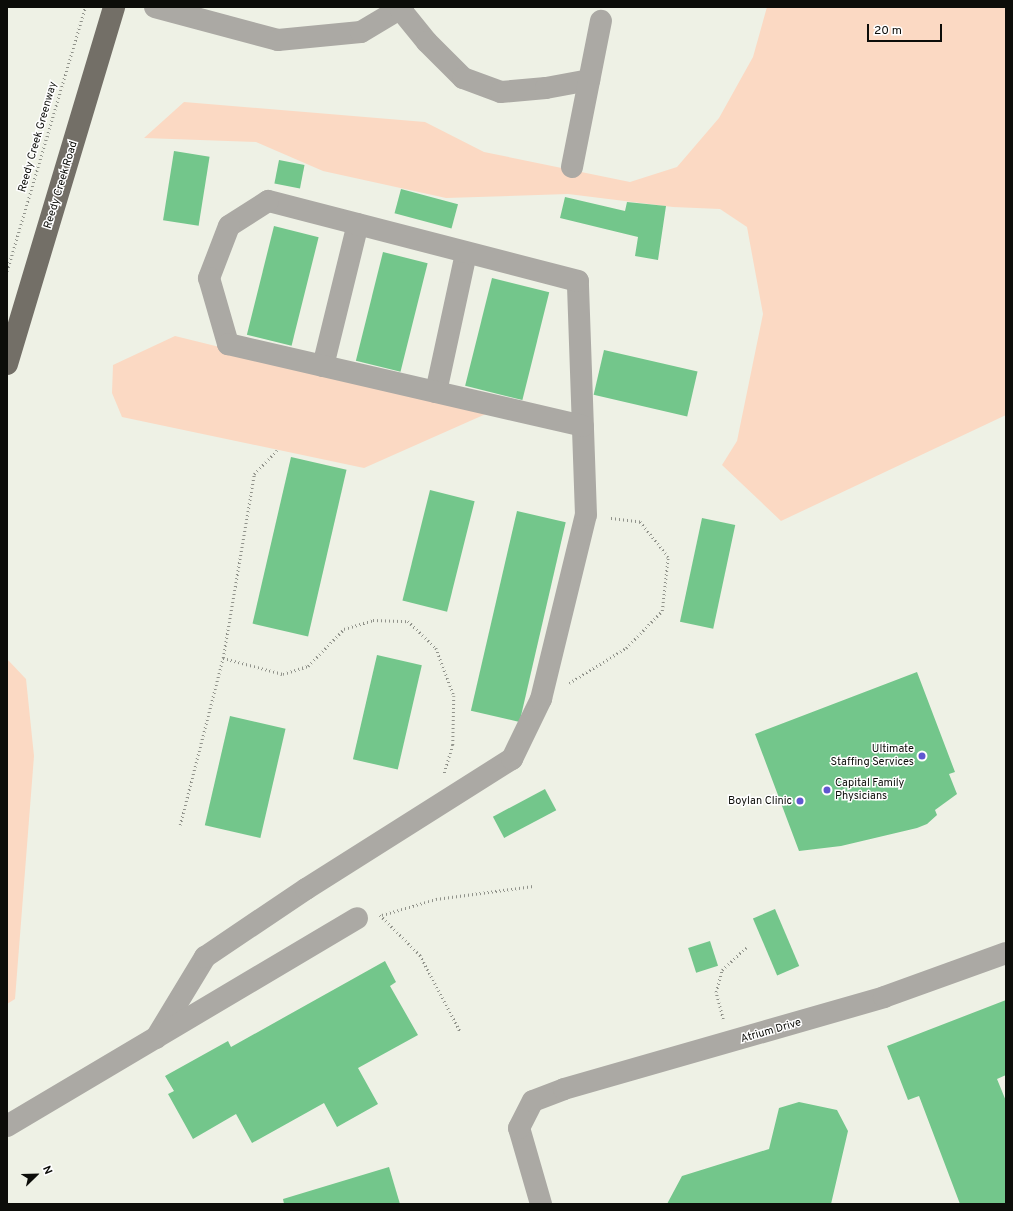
<!DOCTYPE html>
<style>
body{margin:0}
#map{position:relative;width:1013px;height:1211px;overflow:hidden;background:#eef1e5;font-family:Overpass,sans-serif}
div>[style]{position:absolute}
[style*='--x']{left:calc(var(--x)*1px);top:calc(var(--y)*1px);width:calc(var(--w)*1px);rotate:calc(var(--a)*1deg)}
.green>*{inset:0;background:#fbd9c3}
.building>*{inset:0;background:#73c68b;transform-origin:0 0}
.path>*{height:2.5px;margin-top:-1.25px;transform-origin:0;background:repeating-linear-gradient(90deg,#91938b 0 1px,transparent 0 4px)}
.minor>*{height:22px;margin:-11px;padding:0 11px;transform-origin:11px;border-radius:11px;background:#aba9a4}
.major>*{height:22px;margin:-11px;padding:0 11px;transform-origin:11px;border-radius:11px;background:#736f67}
.dots>*{width:11px;height:11px;translate:-50% -50%;box-sizing:border-box;border:2px solid #fff;border-radius:50%}
span{translate:-50% -50%;white-space:nowrap;text-align:center;line-height:1.15;-webkit-text-stroke:3px #fff;paint-order:stroke}
.street-label{font-size:11px;color:#0c0d09}
.poi-label{font-size:11px;color:#0c0d09}
.right{translate:-100% -50%;text-align:right}
.left{translate:0 -50%;text-align:left}
.frame{position:absolute;inset:0;border:8px solid #0c0d09;pointer-events:none}
.north{position:absolute;left:16px;top:1155px;width:40px;height:40px;-webkit-text-stroke:3px #fff;paint-order:stroke;rotate:67deg;font-size:11px;font-weight:700;line-height:16px;text-align:center;color:#0c0d09}
.north::after{content:'';display:block;margin:auto;width:14px;height:18px;background:#0c0d09;clip-path:polygon(50% 0,100% 100%,50% 72%,0 100%)}
.scale{position:absolute;left:867px;top:24px;width:75px;height:18px;box-sizing:border-box;border:2px solid #0c0d09;border-top:0;padding-left:5px;font-size:12px;line-height:14px;white-space:nowrap;color:#0c0d09;-webkit-text-stroke:3px #fff;paint-order:stroke}
</style>
<div id="map">
<div class="green">
<i style="clip-path:polygon(767px 7px,1006px 7px,1006px 415px,781px 521px,722px 465px,737px 441px,763px 314px,747px 227px,720px 209px,673px 207px,568px 194px,446px 198px,323px 171px,256px 142px,144px 138px,184px 102px,425px 122px,484px 152px,630px 182px,677px 167px,719px 118px,753px 57px)"></i>
<i style="clip-path:polygon(175px 336px,488px 413px,364px 468px,122px 417px,112px 393px,113px 365px)"></i>
<i style="clip-path:polygon(7px 659px,26px 679px,34px 756px,15px 999px,7px 1004px)"></i>
</div>
<div class="building">
<i style="left:174px;top:151px;width:36px;height:70px;rotate:9deg"></i>
<i style="left:279px;top:160px;width:26px;height:24px;rotate:11deg"></i>
<i style="left:401px;top:189px;width:59px;height:25px;rotate:15deg"></i>
<i style="clip-path:polygon(565px 197px,625px 211px,627px 202px,666px 206px,658px 260px,635px 256px,638px 237px,560px 218px)"></i>
<i style="left:274px;top:226px;width:46px;height:112px;rotate:14deg"></i>
<i style="left:383px;top:252px;width:46px;height:112px;rotate:14deg"></i>
<i style="left:492px;top:278px;width:59px;height:111px;rotate:14deg"></i>
<i style="left:604px;top:350px;width:96px;height:46px;rotate:13deg"></i>
<i style="left:291px;top:457px;width:57px;height:171px;rotate:13deg"></i>
<i style="left:430px;top:490px;width:46px;height:114px;rotate:14deg"></i>
<i style="left:517px;top:511px;width:50px;height:205px;rotate:13deg"></i>
<i style="left:702px;top:518px;width:34px;height:106px;rotate:12deg"></i>
<i style="left:377px;top:655px;width:46px;height:107px;rotate:13deg"></i>
<i style="clip-path:polygon(917px 672px,955px 772px,949px 774px,957px 794px,935px 810px,937px 815px,927px 824px,917px 828px,841px 846px,799px 851px,755px 734px)"></i>
<i style="left:230px;top:716px;width:57px;height:112px;rotate:13deg"></i>
<i style="left:545px;top:789px;width:24px;height:59px;rotate:62deg"></i>
<i style="left:775px;top:909px;width:62px;height:24px;rotate:67deg"></i>
<i style="left:710px;top:941px;width:26px;height:23px;rotate:72deg"></i>
<i style="clip-path:polygon(385px 961px,396px 982px,390px 986px,418px 1035px,358px 1068px,378px 1104px,337px 1127px,324px 1103px,252px 1143px,236px 1114px,193px 1139px,168px 1094px,174px 1091px,165px 1076px,228px 1041px,231px 1047px)"></i>
<i style="clip-path:polygon(1006px 1000px,1006px 1075px,997px 1079px,1006px 1101px,1006px 1204px,960px 1204px,919px 1096px,908px 1100px,887px 1046px)"></i>
<i style="clip-path:polygon(799px 1102px,837px 1110px,848px 1131px,831px 1204px,667px 1204px,682px 1176px,769px 1149px,779px 1108px)"></i>
<i style="clip-path:polygon(389px 1167px,400px 1204px,284px 1204px,283px 1199px)"></i>
</div>
<div class="path">
<i style="--x:7;--y:271;--w:275;--a:-73.5"></i>
<i style="--x:223;--y:658;--w:62;--a:14.9"></i>
<i style="--x:283;--y:674;--w:26;--a:-18"></i>
<i style="--x:308;--y:666;--w:52;--a:-45.8"></i>
<i style="--x:344;--y:629;--w:30;--a:-17"></i>
<i style="--x:373;--y:620;--w:35;--a:2"></i>
<i style="--x:408;--y:621;--w:39;--a:44"></i>
<i style="--x:436;--y:648;--w:51;--a:69.4"></i>
<i style="--x:454;--y:696;--w:49;--a:91.2"></i>
<i style="--x:453;--y:745;--w:30;--a:107"></i>
<i style="--x:569;--y:683;--w:67;--a:-31.6"></i>
<i style="--x:626;--y:648;--w:52;--a:-45.8"></i>
<i style="--x:662;--y:611;--w:54;--a:-83.7"></i>
<i style="--x:668;--y:557;--w:45;--a:-128.7"></i>
<i style="--x:640;--y:522;--w:31;--a:-173"></i>
<i style="--x:180;--y:825;--w:172;--a:-75.6"></i>
<i style="--x:223;--y:658;--w:187;--a:-80.4"></i>
<i style="--x:254;--y:474;--w:33;--a:-46"></i>
<i style="--x:380;--y:915;--w:57;--a:45"></i>
<i style="--x:420;--y:955;--w:86;--a:62.2"></i>
<i style="--x:382;--y:915;--w:56;--a:-16.5"></i>
<i style="--x:436;--y:899;--w:98;--a:-7.6"></i>
<i style="--x:723;--y:1019;--w:28;--a:-105"></i>
<i style="--x:716;--y:992;--w:23;--a:-75"></i>
<i style="--x:722;--y:970;--w:33;--a:-43"></i>
</div>
<div class="minor">
<i style="--x:155;--y:7;--w:127;--a:15"></i>
<i style="--x:278;--y:40;--w:83;--a:-5.5"></i>
<i style="--x:361;--y:32;--w:49;--a:-30.8"></i>
<i style="--x:401;--y:10;--w:41;--a:50.9"></i>
<i style="--x:427;--y:42;--w:51;--a:45"></i>
<i style="--x:463;--y:78;--w:40;--a:20.2"></i>
<i style="--x:501;--y:92;--w:45;--a:-5.1"></i>
<i style="--x:546;--y:88;--w:44;--a:-10.5"></i>
<i style="--x:572;--y:167;--w:149;--a:-78.8"></i>
<i style="--x:323;--y:366;--w:146;--a:-76.2"></i>
<i style="--x:436;--y:392;--w:142;--a:-77.8"></i>
<i style="--x:156;--y:1038;--w:95;--a:-58.8"></i>
<i style="--x:205;--y:957;--w:122;--a:-34"></i>
<i style="--x:306;--y:889;--w:244;--a:-32.3"></i>
<i style="--x:512;--y:759;--w:67;--a:-64.2"></i>
<i style="--x:541;--y:699;--w:189;--a:-76.3"></i>
<i style="--x:586;--y:515;--w:234;--a:-92"></i>
<i style="--x:578;--y:281;--w:320;--a:-165.5"></i>
<i style="--x:268;--y:201;--w:46;--a:147.3"></i>
<i style="--x:229;--y:226;--w:56;--a:111"></i>
<i style="--x:209;--y:278;--w:69;--a:73.9"></i>
<i style="--x:228;--y:344;--w:364;--a:13"></i>
<i style="--x:7;--y:1126;--w:407;--a:-30.7"></i>
<i style="--x:541;--y:1204;--w:79;--a:-106.1"></i>
<i style="--x:519;--y:1128;--w:30;--a:-63"></i>
<i style="--x:533;--y:1101;--w:33;--a:-21"></i>
<i style="--x:564;--y:1089;--w:333;--a:-16"></i>
<i style="--x:884;--y:997;--w:130;--a:-19.8"></i>
</div>
<div class="major">
<i style="--x:7;--y:364;--w:373;--a:-73.3"></i>
</div>
<div class="dots">
<i style="left:922px;top:756px;background:#6057d0"></i>
<i style="left:827px;top:790px;background:#6057d0"></i>
<i style="left:800px;top:801px;background:#6057d0"></i>
</div>
<div class="street-label">
<span style="left:38px;top:137px;rotate:-74deg">Reedy Creek Greenway</span>
<span style="left:61px;top:185px;rotate:-73deg">Reedy Creek Road</span>
<span style="left:771px;top:1031px;rotate:-16deg">Atrium Drive</span>
</div>
<div class="poi-label">
<span class="right" style="left:914px;top:756px">Ultimate<br>Staffing Services</span>
<span class="left" style="left:835px;top:790px">Capital Family<br>Physicians</span>
<span class="right" style="left:792px;top:801px">Boylan Clinic</span>
</div>
<div class="frame"></div>
<div class="north">N</div>
<div class="scale">20 m</div>
</div>
